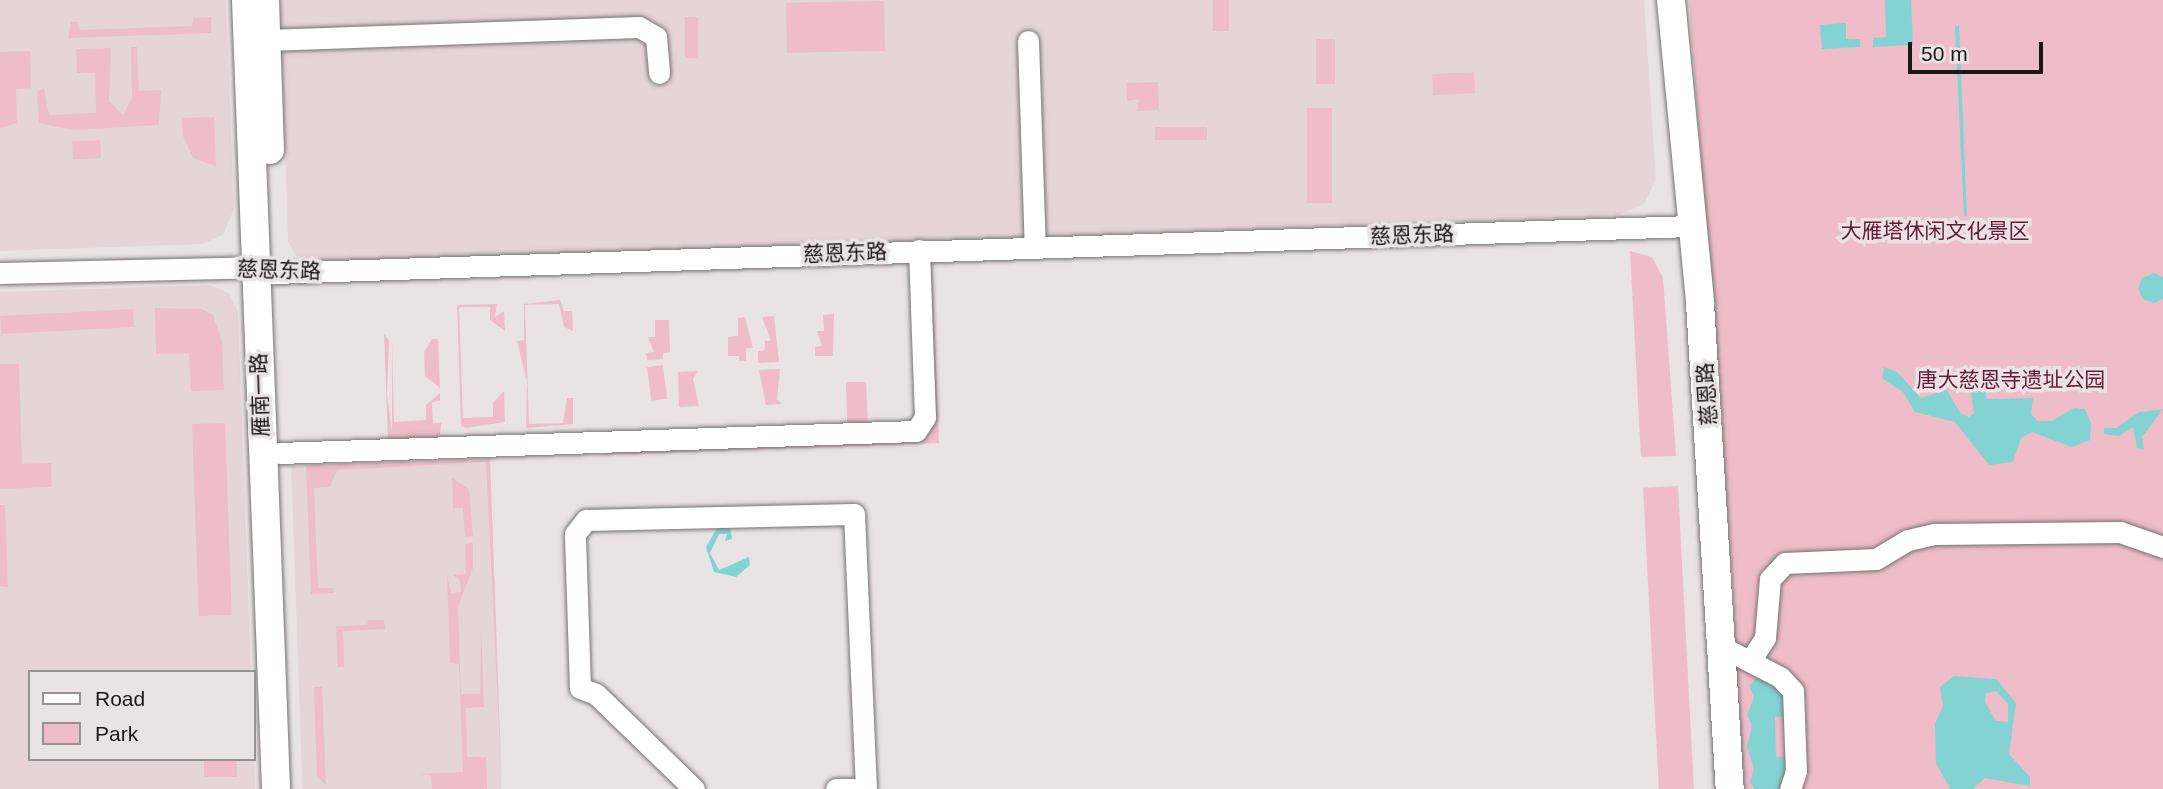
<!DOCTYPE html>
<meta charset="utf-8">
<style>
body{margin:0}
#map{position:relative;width:2163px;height:789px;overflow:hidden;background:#eae3e5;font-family:Helvetica,"Noto Sans SC",sans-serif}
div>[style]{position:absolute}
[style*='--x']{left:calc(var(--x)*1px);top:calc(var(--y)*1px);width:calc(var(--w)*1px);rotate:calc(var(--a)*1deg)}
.built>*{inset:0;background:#e5d5d9;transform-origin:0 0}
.green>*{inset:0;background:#eebdc9;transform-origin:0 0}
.water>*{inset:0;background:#84d3d3}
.roads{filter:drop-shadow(0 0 2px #787273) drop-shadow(0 0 2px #787273)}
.minor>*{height:21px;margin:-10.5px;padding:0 10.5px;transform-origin:10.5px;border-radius:10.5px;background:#fff}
.major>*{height:28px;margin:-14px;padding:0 14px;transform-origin:14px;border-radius:14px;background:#fff}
span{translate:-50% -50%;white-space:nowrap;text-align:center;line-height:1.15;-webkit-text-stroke:7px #eae3e5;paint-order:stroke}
.park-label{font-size:21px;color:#651b37}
.street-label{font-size:21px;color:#191718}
.legend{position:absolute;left:28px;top:670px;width:228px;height:91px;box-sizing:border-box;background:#eae3e5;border:2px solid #969193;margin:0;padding:9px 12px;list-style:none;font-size:21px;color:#191718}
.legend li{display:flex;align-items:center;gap:14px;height:35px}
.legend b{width:35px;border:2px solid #969193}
.scale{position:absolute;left:1908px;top:42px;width:135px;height:32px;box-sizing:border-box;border:4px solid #191718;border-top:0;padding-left:9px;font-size:21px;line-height:24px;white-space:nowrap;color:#191718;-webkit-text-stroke:5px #eae3e5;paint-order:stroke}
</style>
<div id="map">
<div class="built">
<i style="clip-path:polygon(0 0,226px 0,234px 209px,223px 235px,202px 244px,0 251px)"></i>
<i style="clip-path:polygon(280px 0,1644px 0,1656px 179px,1644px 204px,1616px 216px,310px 262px,296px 256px,288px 241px)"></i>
<i style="clip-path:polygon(209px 285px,229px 293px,238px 312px,251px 672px,30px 672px,30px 759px,254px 756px,255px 789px,0 789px,0 292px)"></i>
<i style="left:490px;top:459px;width:330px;height:199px;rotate:88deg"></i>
</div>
<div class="green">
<i style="left:1213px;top:0;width:16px;height:31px"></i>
<i style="clip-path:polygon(1689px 0,2163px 0,2163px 789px,1741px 789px,1733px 594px)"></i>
<i style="left:884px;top:1px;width:50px;height:98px;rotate:89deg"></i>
<i style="clip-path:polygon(211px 17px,211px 33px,68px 38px,71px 22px,79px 22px,80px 30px,192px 26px,193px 18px)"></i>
<i style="left:685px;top:17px;width:13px;height:41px"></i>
<i style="left:1316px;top:39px;width:19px;height:45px"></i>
<i style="clip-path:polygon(131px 47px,137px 47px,139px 91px,161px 90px,159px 125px,72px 130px,39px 123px,37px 92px,44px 88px,49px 115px,96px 113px,95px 73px,77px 73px,76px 49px,111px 48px,109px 101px,123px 115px,132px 98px)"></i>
<i style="clip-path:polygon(30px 51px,31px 88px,16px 89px,17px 123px,0 128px,0 52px)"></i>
<i style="left:1474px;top:72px;width:21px;height:42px;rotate:87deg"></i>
<i style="clip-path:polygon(1158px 82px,1159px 110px,1137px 111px,1139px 99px,1127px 101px,1126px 83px)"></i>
<i style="left:1307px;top:108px;width:25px;height:95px"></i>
<i style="clip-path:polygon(214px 117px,216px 166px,193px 158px,183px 136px,182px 118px)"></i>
<i style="left:1207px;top:127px;width:13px;height:52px;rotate:90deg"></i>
<i style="left:100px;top:140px;width:18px;height:28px;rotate:87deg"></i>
<i style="clip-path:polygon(1630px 251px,1652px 257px,1663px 278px,1676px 456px,1641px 457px)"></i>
<i style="clip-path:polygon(927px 265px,932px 265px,939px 443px,605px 455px,605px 451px,919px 438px)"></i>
<i style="clip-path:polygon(560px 300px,564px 311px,572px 311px,573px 331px,564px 327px,559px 304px,525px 305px,529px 424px,563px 423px,567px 398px,573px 398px,573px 424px,526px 428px,527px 381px,517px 341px,524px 340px,524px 304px)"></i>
<i style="clip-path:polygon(497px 304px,495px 317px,504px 311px,505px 331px,490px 320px,490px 307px,459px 307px,463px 418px,493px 417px,493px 403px,504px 391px,505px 422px,466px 428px,461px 426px,457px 305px)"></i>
<i style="clip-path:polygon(155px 308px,202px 309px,213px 315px,222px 341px,224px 390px,191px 391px,189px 353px,156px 354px)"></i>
<i style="left:133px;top:309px;width:18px;height:133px;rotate:87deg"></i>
<i style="clip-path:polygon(834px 314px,833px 356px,815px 356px,815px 347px,822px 346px,817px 331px,824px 331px,823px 315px)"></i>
<i style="clip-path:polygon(774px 316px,779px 362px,758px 363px,758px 351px,765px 350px,765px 341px,771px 341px,762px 317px)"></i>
<i style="clip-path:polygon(745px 317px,753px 348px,746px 348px,746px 361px,739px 361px,739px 356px,728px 356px,728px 337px,738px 336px,738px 318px)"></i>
<i style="clip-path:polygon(655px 320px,669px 320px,670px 352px,663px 353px,663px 359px,647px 360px,646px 353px,654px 352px,648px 337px,655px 337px)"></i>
<i style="clip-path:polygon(384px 334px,389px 341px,387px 394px,392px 432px,392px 341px,394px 422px,426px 420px,426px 405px,440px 393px,440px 401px,432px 402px,433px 423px,441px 423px,440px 438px,388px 440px)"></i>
<i style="clip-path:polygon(432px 339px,438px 339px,440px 388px,425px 376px,424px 352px)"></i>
<i style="clip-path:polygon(0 364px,19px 364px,22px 464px,51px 463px,52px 487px,0 489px)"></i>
<i style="left:663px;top:365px;width:34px;height:16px;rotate:83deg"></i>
<i style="clip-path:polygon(780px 369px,777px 399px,782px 404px,766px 405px,759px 370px)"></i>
<i style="clip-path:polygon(698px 371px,693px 379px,699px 406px,679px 407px,678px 372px)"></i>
<i style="clip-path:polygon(846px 382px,866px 382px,868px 425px,851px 426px,847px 419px)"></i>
<i style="left:225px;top:423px;width:192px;height:33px;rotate:88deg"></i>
<i style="clip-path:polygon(490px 459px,502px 789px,486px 462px,337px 470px,330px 487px,314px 488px,318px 588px,333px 588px,334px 593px,311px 594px,306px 465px)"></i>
<i style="clip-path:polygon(452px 478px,469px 489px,473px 536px,465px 537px,463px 508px,453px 508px)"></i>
<i style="left:1678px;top:486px;width:303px;height:35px;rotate:87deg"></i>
<i style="clip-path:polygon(0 505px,5px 505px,8px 587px,0 586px)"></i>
<i style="clip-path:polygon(473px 543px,473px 568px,458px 607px,461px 694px,480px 694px,481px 626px,484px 707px,466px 708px,467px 757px,486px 757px,487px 789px,432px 789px,431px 775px,418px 774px,463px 772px,459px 664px,450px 663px,447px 575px,451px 593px,461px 592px,460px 580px,453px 575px,466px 574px,465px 544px)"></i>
<i style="clip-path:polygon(368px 620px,384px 620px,385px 629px,343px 631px,344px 667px,338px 667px,336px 626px,367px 625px)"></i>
<i style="clip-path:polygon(314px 687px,322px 687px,326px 785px,317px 777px)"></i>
<i style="left:204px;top:759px;width:33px;height:18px"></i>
</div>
<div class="water">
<i style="clip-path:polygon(1885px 0,1911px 0,1913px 45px,1873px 47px,1873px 38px,1886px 37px)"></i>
<i style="clip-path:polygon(1846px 23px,1846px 39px,1860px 39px,1860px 47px,1822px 49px,1820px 25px)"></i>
<i style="clip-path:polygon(1955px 26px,1959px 26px,1967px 216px,1964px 216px)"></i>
<i style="clip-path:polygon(2154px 273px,2163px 277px,2163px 299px,2154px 303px,2143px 299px,2138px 289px,2142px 278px)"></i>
<i style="clip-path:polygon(1884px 367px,1897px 372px,1921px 398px,1947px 390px,1960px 413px,1969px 417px,1974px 413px,1970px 386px,1985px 373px,1986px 399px,2033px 398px,2031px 414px,2038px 421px,2052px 421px,2074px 408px,2085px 409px,2091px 423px,2090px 440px,2072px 447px,2032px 432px,2021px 438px,2013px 462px,1989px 465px,1955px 422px,1915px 412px,1903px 392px,1882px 378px)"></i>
<i style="clip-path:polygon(2163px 409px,2142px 437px,2144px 450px,2137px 448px,2133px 427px,2119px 436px,2104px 434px,2104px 428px,2116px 428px,2139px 412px)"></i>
<i style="clip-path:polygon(730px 526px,732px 539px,725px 541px,727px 534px,719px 534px,710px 553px,719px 570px,749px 557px,750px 565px,736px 577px,714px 572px,706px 547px,717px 528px)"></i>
<i style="clip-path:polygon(1759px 675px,1781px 686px,1789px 717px,1775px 717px,1776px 757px,1789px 757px,1781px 789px,1754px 789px,1750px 782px,1754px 769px,1747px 746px,1752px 726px,1747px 715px,1754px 697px,1749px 686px)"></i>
<i style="clip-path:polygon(evenodd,1954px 676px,1996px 679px,2016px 703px,2009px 754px,2030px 777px,2030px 786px,1985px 778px,1973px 789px,1950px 789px,1936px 763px,1935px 724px,1943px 706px,1940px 687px,1954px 676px,1996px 691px,2008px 704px,2008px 722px,1996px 721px,1985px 702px,1986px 693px,1996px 691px)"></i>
</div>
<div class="roads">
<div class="minor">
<i style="--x:267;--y:40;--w:372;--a:-2"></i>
<i style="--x:639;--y:27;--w:20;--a:30"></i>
<i style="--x:656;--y:37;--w:36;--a:85"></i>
<i style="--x:1028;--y:41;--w:206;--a:88.1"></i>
<i style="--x:919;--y:250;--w:54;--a:87.9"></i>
<i style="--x:0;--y:273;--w:255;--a:-1.3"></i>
<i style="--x:255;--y:267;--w:20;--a:18"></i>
<i style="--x:274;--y:273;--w:1418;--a:-1.9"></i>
<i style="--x:279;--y:453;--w:637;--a:-1.98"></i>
<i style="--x:916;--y:431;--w:17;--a:-57"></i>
<i style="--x:925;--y:417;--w:110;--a:-92.1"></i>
<i style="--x:1724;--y:648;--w:63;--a:27.4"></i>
<i style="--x:1780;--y:677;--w:19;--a:47"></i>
<i style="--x:1793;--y:691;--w:80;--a:87.9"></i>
<i style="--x:1796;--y:771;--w:19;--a:108"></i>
<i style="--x:1750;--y:661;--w:27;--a:-57"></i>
<i style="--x:1765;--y:638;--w:59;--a:-85.2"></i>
<i style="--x:1770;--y:579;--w:22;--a:-47"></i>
<i style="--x:1785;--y:563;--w:91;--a:-2.5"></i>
<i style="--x:1876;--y:559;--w:37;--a:-31"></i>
<i style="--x:1908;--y:540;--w:28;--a:-13"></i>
<i style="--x:1935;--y:534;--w:185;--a:-0.6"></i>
<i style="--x:2120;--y:532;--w:46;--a:19.2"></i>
<i style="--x:694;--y:789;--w:136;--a:-135.9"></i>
<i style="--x:596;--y:694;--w:17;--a:-159"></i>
<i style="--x:580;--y:688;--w:154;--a:-91.9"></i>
<i style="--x:575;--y:534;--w:18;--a:-52"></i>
<i style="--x:586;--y:520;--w:268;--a:-1.3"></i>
<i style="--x:854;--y:514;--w:275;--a:87.5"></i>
<i style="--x:836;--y:789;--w:17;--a:0"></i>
</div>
<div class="major">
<i style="--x:246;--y:0;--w:790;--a:87.82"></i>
<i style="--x:265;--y:0;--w:150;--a:88.1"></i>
<i style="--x:1671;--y:0;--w:304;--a:84.5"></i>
<i style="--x:1700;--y:303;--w:487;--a:86.5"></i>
</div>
</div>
<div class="park-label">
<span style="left:1935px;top:231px">大雁塔休闲文化景区</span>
<span style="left:2011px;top:380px">唐大慈恩寺遗址公园</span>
</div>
<div class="street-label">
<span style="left:1412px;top:235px;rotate:-2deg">慈恩东路</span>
<span style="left:845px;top:253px;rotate:-2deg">慈恩东路</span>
<span style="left:279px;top:270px;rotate:2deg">慈恩东路</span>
<span style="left:1707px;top:394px;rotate:-94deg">慈恩路</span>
<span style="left:260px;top:395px;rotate:-92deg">雁南一路</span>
</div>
<ul class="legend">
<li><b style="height:9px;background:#fff"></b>Road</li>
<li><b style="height:19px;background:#eebdc9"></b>Park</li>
</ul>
<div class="scale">50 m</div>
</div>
